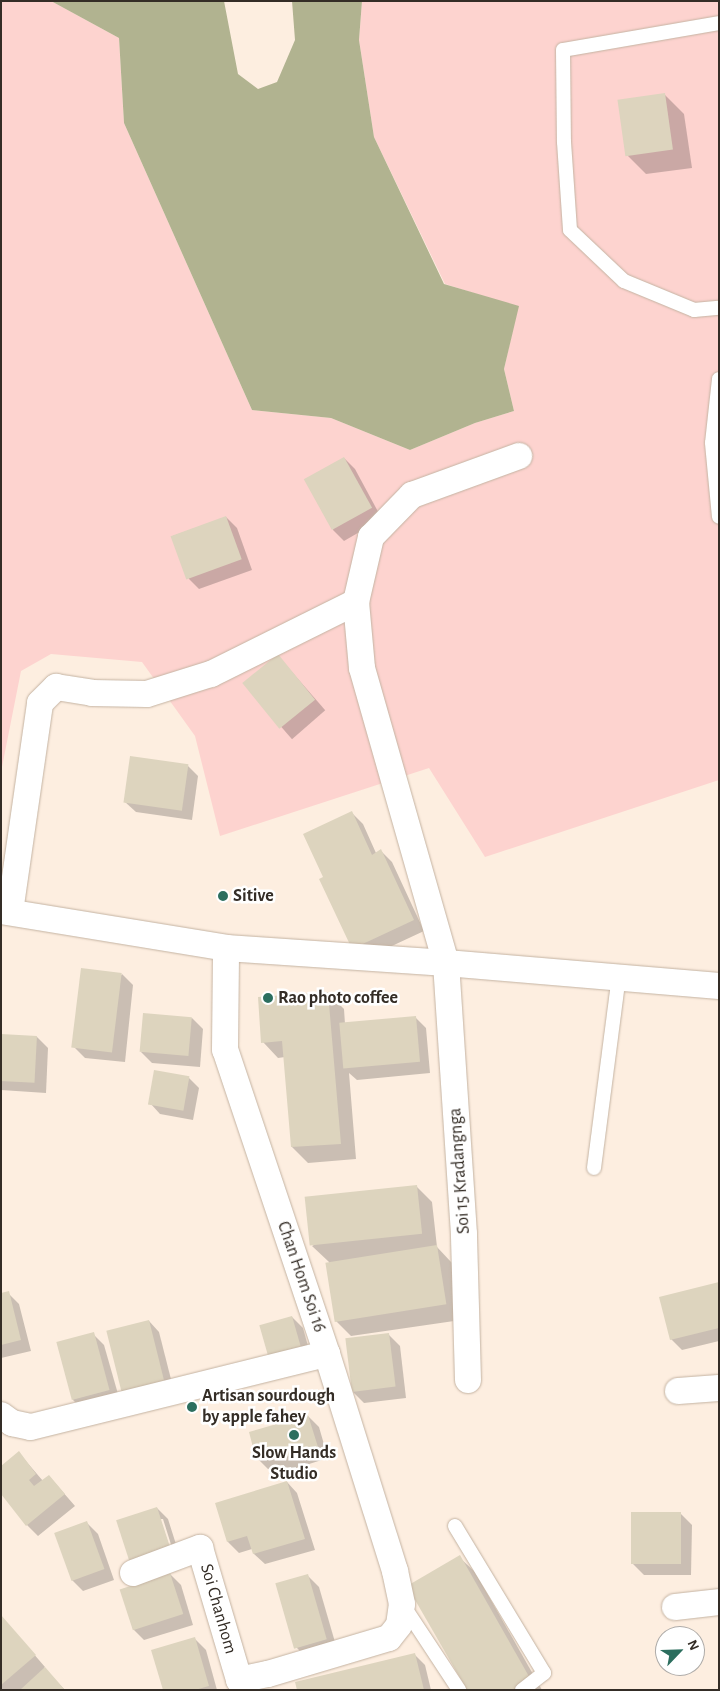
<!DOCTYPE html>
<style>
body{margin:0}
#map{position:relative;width:720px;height:1691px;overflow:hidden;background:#fdeee0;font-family:"Alegreya Sans",sans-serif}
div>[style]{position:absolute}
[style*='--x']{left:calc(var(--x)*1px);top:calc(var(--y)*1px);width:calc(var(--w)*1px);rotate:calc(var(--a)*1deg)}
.green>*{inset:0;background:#fdd3cf}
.water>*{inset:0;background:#b1b390}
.shadow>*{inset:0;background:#0003;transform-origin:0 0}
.building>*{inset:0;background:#ddd4be;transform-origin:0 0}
.roads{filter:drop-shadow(0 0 1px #c4b3a2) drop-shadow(0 0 1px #c4b3a2)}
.lane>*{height:14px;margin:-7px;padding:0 7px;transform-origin:7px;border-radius:7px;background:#fff}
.street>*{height:26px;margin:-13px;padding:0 13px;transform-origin:13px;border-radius:13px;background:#fff}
.dots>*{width:14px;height:14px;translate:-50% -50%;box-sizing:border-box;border:2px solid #fff;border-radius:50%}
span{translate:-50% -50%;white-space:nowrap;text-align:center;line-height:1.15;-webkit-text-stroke:5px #fff;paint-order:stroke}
.poi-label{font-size:18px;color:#342d26;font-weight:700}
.left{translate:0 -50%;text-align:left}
.street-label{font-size:18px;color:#342d26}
.frame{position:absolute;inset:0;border:2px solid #342d26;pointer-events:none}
.north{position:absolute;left:655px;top:1626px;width:50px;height:50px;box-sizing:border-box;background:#fff;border:1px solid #aeaba8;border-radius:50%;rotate:66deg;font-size:14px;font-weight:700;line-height:20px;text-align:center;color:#342d26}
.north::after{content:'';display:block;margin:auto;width:18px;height:22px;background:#2c6e5e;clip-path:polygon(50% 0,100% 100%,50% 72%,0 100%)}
</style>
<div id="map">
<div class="green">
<i style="clip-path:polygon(1px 1px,51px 1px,119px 38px,124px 123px,252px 410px,331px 418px,410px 450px,475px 423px,514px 411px,504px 369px,518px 307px,445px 284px,374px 137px,359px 40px,362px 1px,719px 1px,719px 780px,485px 857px,429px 768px,220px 836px,195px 736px,142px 662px,51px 654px,21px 671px,1px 772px)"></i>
</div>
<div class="water">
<i style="clip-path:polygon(51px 1px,224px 1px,238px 74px,258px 89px,277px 82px,295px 40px,292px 1px,362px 1px,359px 40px,374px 137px,444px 284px,519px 306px,504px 369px,514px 411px,475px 423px,410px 450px,331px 418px,252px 410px,124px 123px,119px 38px)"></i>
</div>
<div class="shadow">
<i style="clip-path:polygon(664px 94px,684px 114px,692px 168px,646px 174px,626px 154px)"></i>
<i style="clip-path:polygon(344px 458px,355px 469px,382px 519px,344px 541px,333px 530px)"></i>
<i style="clip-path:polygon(226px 517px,237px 528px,252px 570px,199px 589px,189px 579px,173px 536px)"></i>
<i style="left:278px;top:656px;width:72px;height:44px;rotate:49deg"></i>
<i style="clip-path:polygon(187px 765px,198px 776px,192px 820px,136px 812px,125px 802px)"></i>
<i style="clip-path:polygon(352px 813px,363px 824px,376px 853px,381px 851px,392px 862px,424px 931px,364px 959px,325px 877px)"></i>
<i style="clip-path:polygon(122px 974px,133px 985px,125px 1062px,85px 1058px,74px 1047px)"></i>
<i style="clip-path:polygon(328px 993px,344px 1009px,345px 1024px,415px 1017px,426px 1028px,430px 1073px,357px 1080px,349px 1073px,356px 1159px,308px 1163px,292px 1147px,285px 1057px,278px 1058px,263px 1042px)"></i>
<i style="clip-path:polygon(192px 1018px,203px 1029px,200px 1067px,152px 1063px,141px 1052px)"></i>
<i style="clip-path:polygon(1px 1035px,37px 1037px,48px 1048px,46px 1093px,1px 1090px)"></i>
<i style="clip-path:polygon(188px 1077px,199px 1088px,193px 1120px,160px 1114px,150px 1103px)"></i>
<i style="clip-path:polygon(416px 1186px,432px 1202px,437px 1247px,452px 1263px,461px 1320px,351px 1336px,335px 1320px,329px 1262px,312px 1246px)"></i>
<i style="clip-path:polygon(719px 1284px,719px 1341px,682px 1350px,671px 1339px)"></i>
<i style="clip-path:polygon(1px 1290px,2px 1294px,8px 1293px,19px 1304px,31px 1351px,1px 1358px)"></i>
<i style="clip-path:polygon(292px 1317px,303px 1328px,313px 1364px,260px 1326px)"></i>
<i style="clip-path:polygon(149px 1321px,159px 1332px,175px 1395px,134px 1406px)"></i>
<i style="clip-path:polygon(93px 1334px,104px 1345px,120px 1401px,84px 1411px,73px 1400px)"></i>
<i style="clip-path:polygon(389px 1335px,400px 1346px,406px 1398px,364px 1403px,353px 1392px)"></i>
<i style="clip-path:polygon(308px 1416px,319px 1427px,328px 1458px,287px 1471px,282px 1465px,268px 1469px,257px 1458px)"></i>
<i style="clip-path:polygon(19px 1453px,43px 1481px,49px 1476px,75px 1506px,38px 1536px,27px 1525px)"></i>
<i style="clip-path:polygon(287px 1482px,297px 1493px,315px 1550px,265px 1564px,254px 1554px,252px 1549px,239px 1553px,228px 1542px,216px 1504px)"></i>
<i style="clip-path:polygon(evenodd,157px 1508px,168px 1519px,181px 1560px,142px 1572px,131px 1562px,118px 1521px,157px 1508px,160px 1519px,163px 1519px,174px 1554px,172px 1555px,160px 1519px)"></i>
<i style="clip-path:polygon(681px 1514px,692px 1525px,691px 1575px,644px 1575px,633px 1564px)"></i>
<i style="clip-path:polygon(87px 1523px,98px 1534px,114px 1580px,83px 1591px,72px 1580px)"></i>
<i style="clip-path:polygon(459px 1557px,475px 1572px,542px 1690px,468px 1690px)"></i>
<i style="clip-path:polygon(170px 1574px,181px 1585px,193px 1625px,144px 1640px,133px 1629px)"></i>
<i style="clip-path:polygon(308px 1576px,319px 1587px,337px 1649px,307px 1658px,296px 1647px)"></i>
<i style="clip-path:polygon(1px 1616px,45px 1667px,44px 1668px,65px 1690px,1px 1690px)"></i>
<i style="clip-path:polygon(195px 1639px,206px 1650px,217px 1690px,164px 1690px)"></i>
<i style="clip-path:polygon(414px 1654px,425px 1665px,431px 1690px,298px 1690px)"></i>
</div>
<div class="building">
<i style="left:665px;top:93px;width:57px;height:48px;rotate:82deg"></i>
<i style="left:344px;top:457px;width:58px;height:46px;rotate:61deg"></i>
<i style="left:226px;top:516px;width:46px;height:59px;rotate:70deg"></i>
<i style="left:278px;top:654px;width:59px;height:46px;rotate:51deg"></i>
<i style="left:130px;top:756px;width:59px;height:47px;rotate:8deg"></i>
<i style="clip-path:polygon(352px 811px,372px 855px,381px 849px,414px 920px,352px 949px,319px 879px,323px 877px,303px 834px)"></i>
<i style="left:81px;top:968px;width:41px;height:80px;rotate:7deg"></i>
<i style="clip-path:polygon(328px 992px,341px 1144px,291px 1147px,282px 1041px,261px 1043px,258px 997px)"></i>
<i style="left:143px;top:1013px;width:49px;height:39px;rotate:5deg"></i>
<i style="left:416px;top:1016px;width:46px;height:77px;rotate:85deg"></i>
<i style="left:1px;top:1034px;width:36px;height:47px;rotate:3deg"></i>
<i style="left:154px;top:1070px;width:36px;height:35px;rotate:10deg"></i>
<i style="left:417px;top:1185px;width:49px;height:113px;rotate:84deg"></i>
<i style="left:437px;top:1245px;width:60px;height:113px;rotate:81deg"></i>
<i style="clip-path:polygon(719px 1282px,719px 1328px,670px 1340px,659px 1297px)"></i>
<i style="clip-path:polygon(9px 1291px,21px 1340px,1px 1345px,1px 1293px)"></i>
<i style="left:292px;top:1316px;width:40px;height:34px;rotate:74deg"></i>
<i style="left:149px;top:1320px;width:66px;height:44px;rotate:76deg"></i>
<i style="left:94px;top:1332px;width:60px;height:39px;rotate:75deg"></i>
<i style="left:389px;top:1333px;width:54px;height:44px;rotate:83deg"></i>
<i style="clip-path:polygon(308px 1415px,318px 1447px,275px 1460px,273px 1454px,256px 1459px,249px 1432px)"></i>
<i style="clip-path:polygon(19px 1451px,36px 1474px,29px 1480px,34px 1486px,49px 1475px,65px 1494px,26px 1526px,1px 1494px,1px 1466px)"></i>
<i style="clip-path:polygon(287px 1481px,305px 1539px,253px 1554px,247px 1536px,227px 1542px,215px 1503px)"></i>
<i style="left:157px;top:1507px;width:44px;height:43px;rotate:72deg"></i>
<i style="left:631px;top:1512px;width:50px;height:52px"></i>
<i style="left:87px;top:1521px;width:51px;height:35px;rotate:70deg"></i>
<i style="clip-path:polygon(460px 1555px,531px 1680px,515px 1690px,467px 1690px,407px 1586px)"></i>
<i style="left:170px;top:1573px;width:43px;height:53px;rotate:72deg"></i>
<i style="left:308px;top:1574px;width:68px;height:34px;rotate:74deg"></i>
<i style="clip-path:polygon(1px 1615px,36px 1655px,1px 1685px)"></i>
<i style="clip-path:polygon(195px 1637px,209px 1686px,195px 1690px,163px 1690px,151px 1650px)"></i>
<i style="clip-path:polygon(415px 1653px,424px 1690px,297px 1690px,295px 1682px)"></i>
<i style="clip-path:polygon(45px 1667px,65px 1690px,20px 1690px)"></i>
</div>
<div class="roads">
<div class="lane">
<i style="--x:719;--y:23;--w:158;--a:170.2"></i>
<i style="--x:563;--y:50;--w:92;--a:89.4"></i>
<i style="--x:564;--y:142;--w:88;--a:86.1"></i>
<i style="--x:570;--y:230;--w:74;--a:43.4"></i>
<i style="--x:624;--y:281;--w:76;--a:22.5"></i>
<i style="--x:694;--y:310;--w:25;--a:-5"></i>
<i style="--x:719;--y:379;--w:64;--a:96.2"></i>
<i style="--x:712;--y:443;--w:74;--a:84.6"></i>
<i style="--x:594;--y:1168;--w:194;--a:-82.6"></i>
<i style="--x:455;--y:1526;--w:172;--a:58.8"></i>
<i style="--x:544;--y:1673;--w:28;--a:142"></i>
<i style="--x:403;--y:1605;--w:102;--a:56.6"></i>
</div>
<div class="street">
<i style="--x:1;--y:911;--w:228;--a:9.3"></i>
<i style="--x:226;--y:948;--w:221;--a:3.9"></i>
<i style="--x:446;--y:963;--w:274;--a:4.8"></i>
<i style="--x:10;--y:912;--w:211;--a:-81.8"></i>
<i style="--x:40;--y:703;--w:23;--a:-45"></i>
<i style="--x:56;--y:687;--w:36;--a:9"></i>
<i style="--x:92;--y:693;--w:55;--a:1"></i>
<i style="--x:147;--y:694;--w:67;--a:-17.4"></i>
<i style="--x:211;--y:674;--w:162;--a:-26.4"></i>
<i style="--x:468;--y:1380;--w:146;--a:-91.6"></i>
<i style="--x:464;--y:1234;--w:272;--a:-93.8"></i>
<i style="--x:446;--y:963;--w:307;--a:-105.9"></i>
<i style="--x:362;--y:668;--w:66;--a:-95.2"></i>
<i style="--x:356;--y:602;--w:67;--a:-77"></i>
<i style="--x:371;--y:537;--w:59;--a:-45.7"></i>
<i style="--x:412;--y:495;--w:114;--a:-20"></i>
<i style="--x:678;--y:1391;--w:41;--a:-4.2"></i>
<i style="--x:1;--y:1415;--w:14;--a:36"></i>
<i style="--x:12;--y:1423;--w:19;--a:12"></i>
<i style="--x:31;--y:1427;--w:305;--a:-13.9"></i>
<i style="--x:133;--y:1573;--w:72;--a:-20.5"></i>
<i style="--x:200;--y:1548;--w:138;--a:73.5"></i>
<i style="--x:239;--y:1680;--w:30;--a:-12"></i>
<i style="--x:268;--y:1674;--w:126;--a:-16.6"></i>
<i style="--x:389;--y:1638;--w:16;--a:-52"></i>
<i style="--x:399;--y:1625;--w:21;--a:-82"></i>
<i style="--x:402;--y:1604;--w:34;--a:-102"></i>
<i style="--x:395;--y:1571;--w:227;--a:-107.4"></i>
<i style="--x:327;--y:1354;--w:321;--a:-108.5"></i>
<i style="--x:225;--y:1050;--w:102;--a:-89.4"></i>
<i style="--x:675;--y:1607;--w:44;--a:-6.5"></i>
</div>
</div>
<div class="dots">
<i style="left:223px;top:896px;background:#2c6e5e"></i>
<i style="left:268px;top:998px;background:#2c6e5e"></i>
<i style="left:192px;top:1407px;background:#2c6e5e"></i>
<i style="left:294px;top:1435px;background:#2c6e5e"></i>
</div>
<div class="poi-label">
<span class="left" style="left:233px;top:896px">Sitive</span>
<span class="left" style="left:278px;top:998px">Rao photo coffee</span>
<span class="left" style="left:202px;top:1407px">Artisan sourdough<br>by apple fahey</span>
<span style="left:294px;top:1464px">Slow Hands<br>Studio</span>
</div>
<div class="street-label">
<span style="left:460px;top:1171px;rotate:-94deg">Soi 15 Kradangnga</span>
<span style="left:301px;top:1277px;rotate:71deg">Chan Hom Soi 16</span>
<span style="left:218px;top:1609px;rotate:74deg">Soi Chanhom</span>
</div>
<div class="frame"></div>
<div class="north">N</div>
</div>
